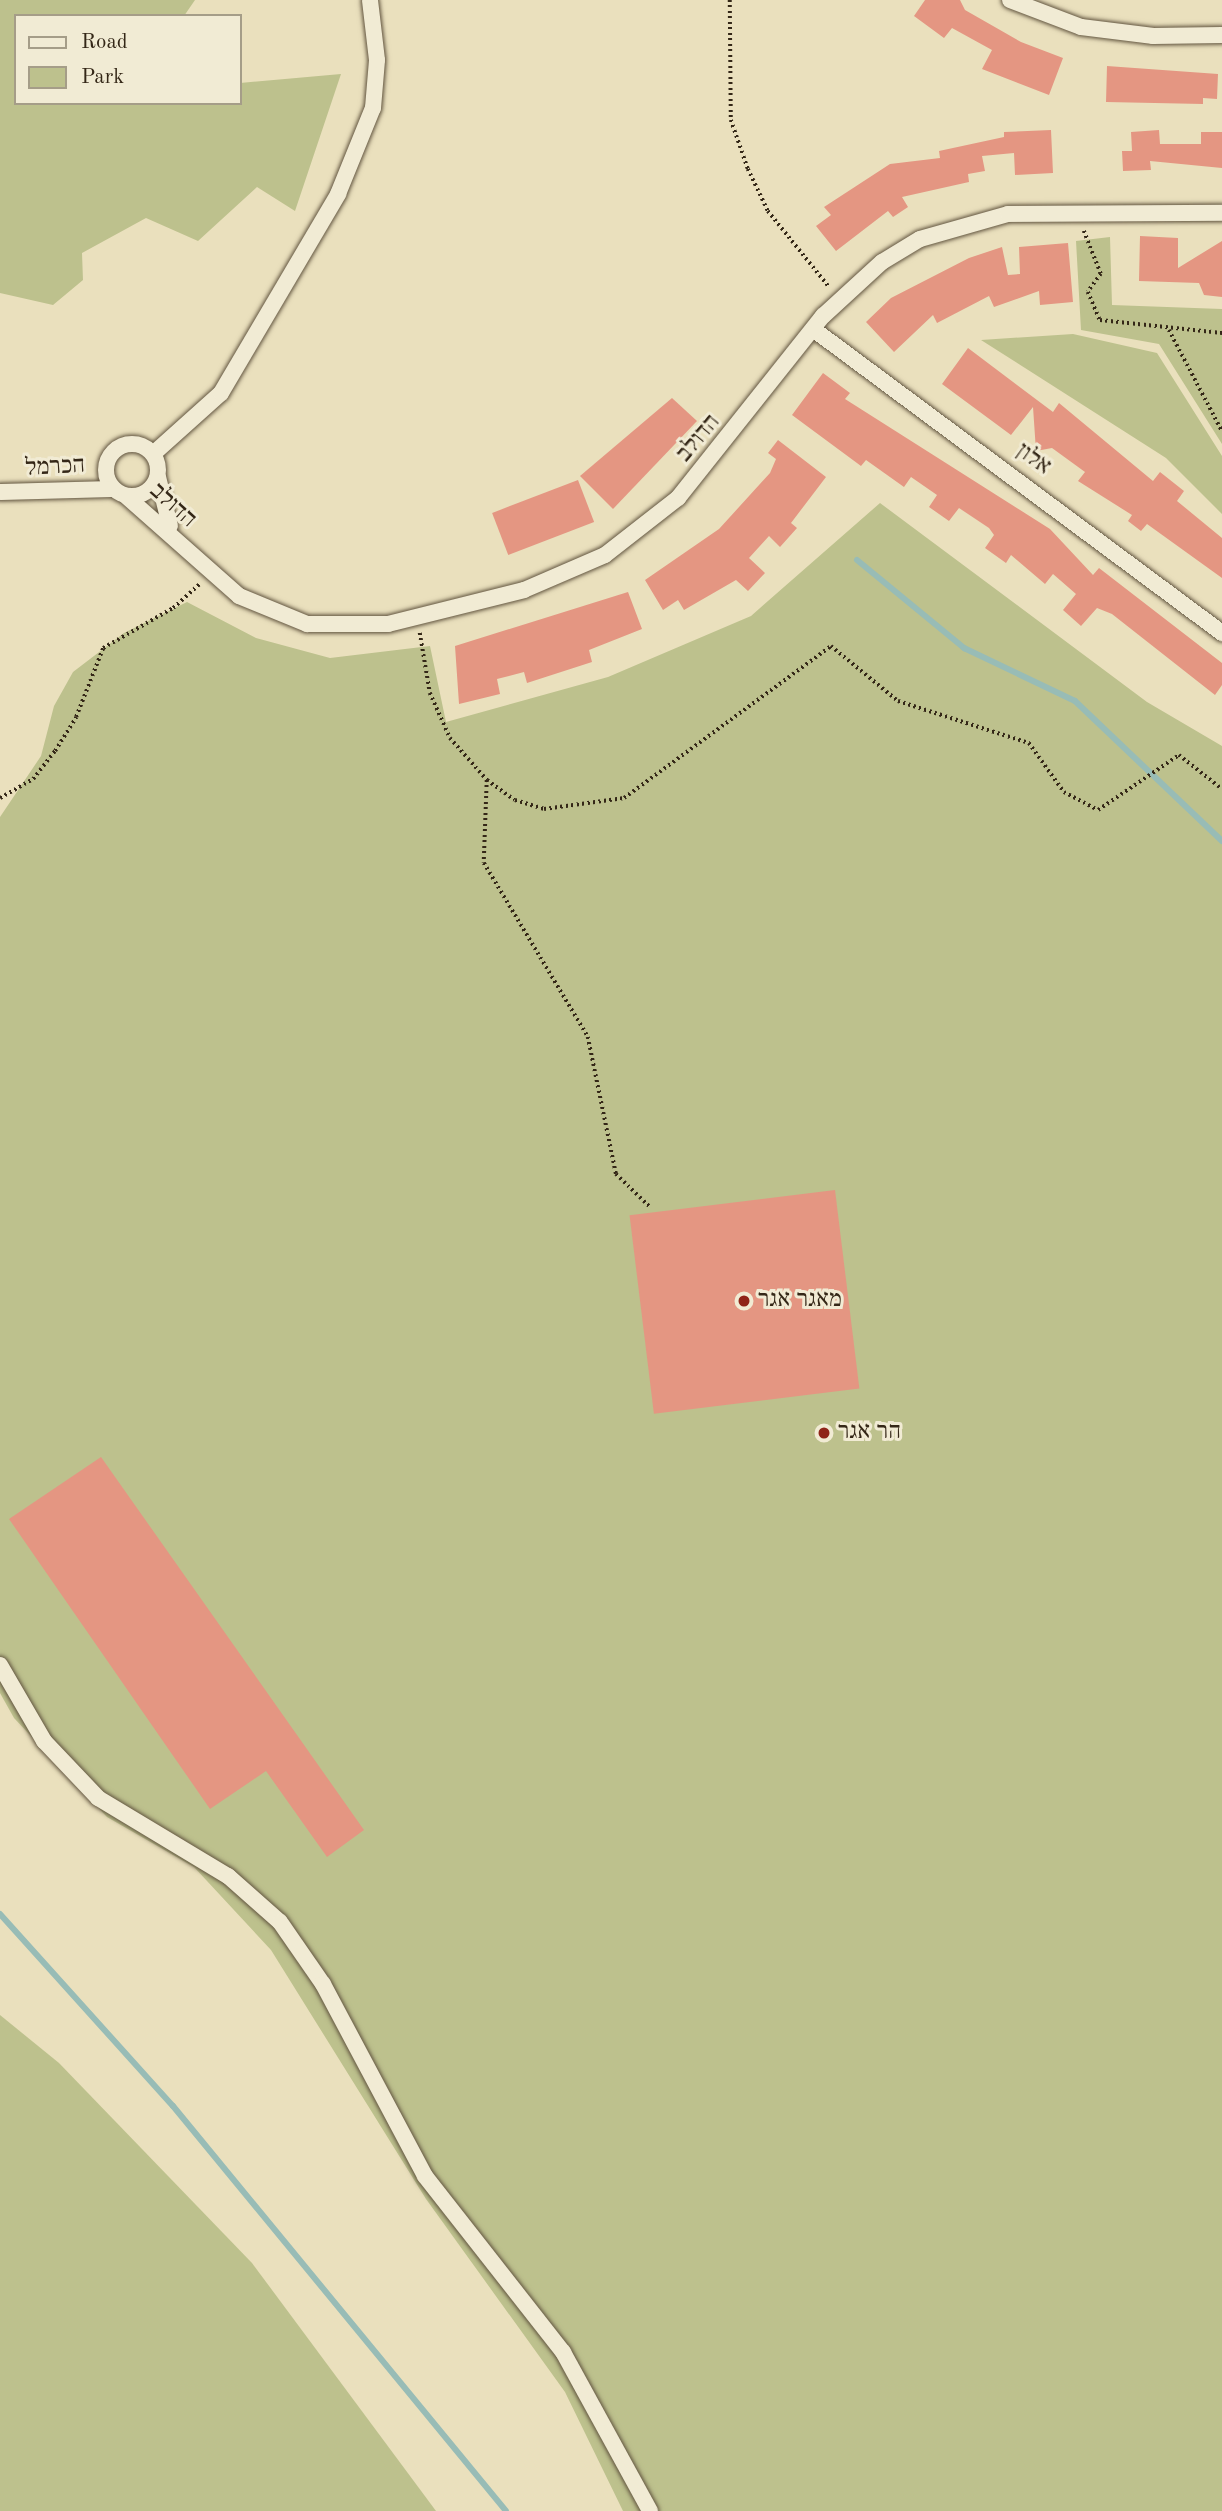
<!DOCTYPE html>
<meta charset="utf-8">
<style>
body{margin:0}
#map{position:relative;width:1222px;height:2511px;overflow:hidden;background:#eae0bd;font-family:"Old Standard TT","Frank Ruhl Libre",serif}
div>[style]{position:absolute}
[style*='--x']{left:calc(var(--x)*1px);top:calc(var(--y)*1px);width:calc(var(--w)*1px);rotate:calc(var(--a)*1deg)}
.green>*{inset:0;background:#bdc18d}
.stream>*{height:6px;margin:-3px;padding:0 3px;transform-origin:3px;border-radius:3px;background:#98bcb6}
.building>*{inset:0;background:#e49682;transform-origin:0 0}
.path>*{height:3.5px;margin-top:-1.75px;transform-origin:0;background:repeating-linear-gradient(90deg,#342717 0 2px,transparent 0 5.5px)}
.roads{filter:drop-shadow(0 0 2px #625540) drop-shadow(0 0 2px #625540)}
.minor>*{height:16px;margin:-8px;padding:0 8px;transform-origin:8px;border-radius:8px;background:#f1ebd4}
.minor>.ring{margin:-8px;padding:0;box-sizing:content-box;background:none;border:16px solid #f1ebd4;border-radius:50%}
.dots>*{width:19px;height:19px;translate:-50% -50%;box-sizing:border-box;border:4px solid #f1ebd4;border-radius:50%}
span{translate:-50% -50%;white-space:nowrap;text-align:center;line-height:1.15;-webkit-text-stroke:6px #f1ebd4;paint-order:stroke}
.street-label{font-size:24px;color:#342717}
.poi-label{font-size:24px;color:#342717}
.left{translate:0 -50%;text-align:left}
.legend{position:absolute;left:14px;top:14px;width:228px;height:91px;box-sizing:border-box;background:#f1ebd4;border:2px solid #a59d88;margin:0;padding:9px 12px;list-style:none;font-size:21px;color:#342717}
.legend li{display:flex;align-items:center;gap:14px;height:35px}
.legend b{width:35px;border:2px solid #a59d88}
</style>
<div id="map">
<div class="green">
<i style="clip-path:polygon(0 0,195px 0,184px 16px,16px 16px,16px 103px,240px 103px,240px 83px,341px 74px,295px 211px,257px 187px,198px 241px,146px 218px,82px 253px,83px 280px,53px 305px,0 293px)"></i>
<i style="clip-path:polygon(1110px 237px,1112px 305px,1222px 309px,1222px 444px,1159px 344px,1081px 330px,1076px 241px)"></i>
<i style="clip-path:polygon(1073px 334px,1157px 353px,1222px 456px,1222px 514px,1166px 458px,981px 340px)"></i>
<i style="clip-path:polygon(880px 503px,1147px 702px,1222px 746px,1222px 2511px,623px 2511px,565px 2392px,426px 2199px,271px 1950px,194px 1867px,107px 1817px,14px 1718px,0 1693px,0 817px,41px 756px,54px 706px,73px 672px,124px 633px,187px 602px,256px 638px,330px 658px,430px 646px,446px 722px,608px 677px,751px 616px)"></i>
<i style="clip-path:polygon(0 2015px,59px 2063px,252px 2263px,436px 2511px,0 2511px)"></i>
</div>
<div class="stream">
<i style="--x:857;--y:560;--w:139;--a:39.4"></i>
<i style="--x:964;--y:648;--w:123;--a:25.5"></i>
<i style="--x:1075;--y:701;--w:203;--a:43.6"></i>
<i style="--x:0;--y:1914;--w:258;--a:48"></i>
<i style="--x:173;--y:2106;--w:524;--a:50.57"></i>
</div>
<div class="building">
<i style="clip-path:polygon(925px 0,960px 0,965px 10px,1021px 42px,1063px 58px,1049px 95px,982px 69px,992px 50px,952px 28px,944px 38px,914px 16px)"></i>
<i style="clip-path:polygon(1107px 66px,1218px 74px,1217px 99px,1203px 98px,1203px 104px,1106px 102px)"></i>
<i style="clip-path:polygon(1051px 130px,1053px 173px,1015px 175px,1014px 153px,982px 156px,985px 171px,968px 174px,969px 182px,902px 197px,908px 207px,893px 217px,888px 211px,836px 251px,816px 226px,831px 215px,824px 207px,890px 164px,940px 158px,939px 151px,1004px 137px,1004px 132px)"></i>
<i style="clip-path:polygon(1159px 130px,1160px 144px,1201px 144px,1201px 132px,1222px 132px,1222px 168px,1150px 161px,1151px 170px,1123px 171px,1122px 151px,1132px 151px,1131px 132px)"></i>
<i style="clip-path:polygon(1140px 236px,1178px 238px,1178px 268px,1222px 241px,1222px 297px,1204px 295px,1199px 283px,1139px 281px)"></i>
<i style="clip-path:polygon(1068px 243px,1073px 302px,1040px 305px,1039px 291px,994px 307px,989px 296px,937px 323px,933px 315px,894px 352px,866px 322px,891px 298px,969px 258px,1002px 247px,1008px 275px,1020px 274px,1019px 247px)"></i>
<i style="clip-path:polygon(968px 348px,1053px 412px,1059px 403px,1153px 481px,1160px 472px,1184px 491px,1177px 501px,1222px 538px,1222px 578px,1147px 524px,1141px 531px,1128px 521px,1132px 515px,1078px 481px,1085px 472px,1052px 448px,1036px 451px,1033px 407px,1011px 435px,942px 384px)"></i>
<i style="clip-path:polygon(823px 373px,850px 393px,845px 399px,1050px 529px,1093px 575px,1099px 568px,1222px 663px,1222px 685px,1215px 695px,1112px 614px,1097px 608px,1081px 626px,1063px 610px,1076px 594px,1053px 574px,1045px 584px,1011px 555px,1006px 563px,985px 548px,994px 535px,989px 528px,959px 508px,949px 521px,929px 507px,937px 495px,911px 477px,904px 487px,866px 460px,861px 466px,792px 415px)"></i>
<i style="clip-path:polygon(672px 398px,697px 421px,613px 509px,580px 476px)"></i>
<i style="clip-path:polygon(778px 440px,826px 477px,791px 523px,797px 528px,780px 547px,769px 536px,749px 558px,765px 573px,748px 591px,736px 580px,684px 610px,678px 600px,663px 610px,645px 580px,719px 529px,770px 473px,776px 459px,768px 453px)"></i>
<i style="left:578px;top:480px;width:45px;height:92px;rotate:69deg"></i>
<i style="clip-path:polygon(628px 592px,642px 629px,589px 650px,592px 662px,527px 683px,524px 672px,497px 679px,500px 694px,459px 704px,455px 646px)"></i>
<i style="left:835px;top:1190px;width:200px;height:207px;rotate:83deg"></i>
<i style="clip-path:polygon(101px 1457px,364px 1830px,327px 1857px,266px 1771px,210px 1809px,9px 1519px)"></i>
</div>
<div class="path">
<i style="--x:730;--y:0;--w:120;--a:89.5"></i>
<i style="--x:731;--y:120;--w:52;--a:70.9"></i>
<i style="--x:748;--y:169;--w:47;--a:64.5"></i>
<i style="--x:768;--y:211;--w:97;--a:51.2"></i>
<i style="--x:1084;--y:231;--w:46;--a:68.4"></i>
<i style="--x:1101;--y:274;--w:22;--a:126"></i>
<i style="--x:1088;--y:292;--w:30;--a:67"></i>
<i style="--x:1100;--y:320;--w:123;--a:6.1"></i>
<i style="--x:1169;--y:330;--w:114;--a:62.3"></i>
<i style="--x:420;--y:633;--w:61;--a:80.5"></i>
<i style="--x:430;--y:693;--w:49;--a:66"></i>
<i style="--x:450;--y:738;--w:56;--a:48.6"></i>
<i style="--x:487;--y:780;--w:34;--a:36"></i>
<i style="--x:515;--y:800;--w:30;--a:17"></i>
<i style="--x:544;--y:809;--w:81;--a:-7.8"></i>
<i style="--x:624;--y:798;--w:257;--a:-36.3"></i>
<i style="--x:831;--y:646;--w:87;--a:39.4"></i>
<i style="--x:898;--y:701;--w:138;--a:17.8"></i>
<i style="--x:1029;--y:743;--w:60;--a:54.5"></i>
<i style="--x:1064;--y:792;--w:38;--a:28"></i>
<i style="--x:1098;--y:810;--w:98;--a:-34.2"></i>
<i style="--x:1179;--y:755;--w:55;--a:38.3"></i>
<i style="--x:487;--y:780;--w:83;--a:92.1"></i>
<i style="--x:484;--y:863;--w:203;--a:59.1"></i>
<i style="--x:588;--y:1037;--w:140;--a:78.4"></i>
<i style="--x:616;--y:1174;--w:47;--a:44.1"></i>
<i style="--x:0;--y:798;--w:38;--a:-30"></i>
<i style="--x:33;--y:779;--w:36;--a:-52"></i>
<i style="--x:55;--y:751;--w:40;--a:-58"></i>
<i style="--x:76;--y:717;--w:74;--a:-68.6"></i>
<i style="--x:103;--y:648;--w:81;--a:-29.7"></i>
<i style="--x:173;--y:608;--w:38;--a:-42"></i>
</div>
<div class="roads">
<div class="minor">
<i style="--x:1010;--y:0;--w:76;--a:20.8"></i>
<i style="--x:1081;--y:27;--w:73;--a:7.1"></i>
<i style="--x:1153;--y:36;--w:69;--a:-0.8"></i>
<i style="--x:813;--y:329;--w:510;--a:36.62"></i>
<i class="ring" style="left:106px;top:444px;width:36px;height:36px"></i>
<i style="--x:153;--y:454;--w:91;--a:-41.9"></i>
<i style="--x:221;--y:393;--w:231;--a:-59.5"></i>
<i style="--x:338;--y:194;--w:93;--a:-67.9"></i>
<i style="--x:373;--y:108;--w:48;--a:-85.2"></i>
<i style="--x:377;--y:60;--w:60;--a:-96.7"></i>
<i style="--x:158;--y:477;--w:50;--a:76.2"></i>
<i style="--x:0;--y:492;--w:113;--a:-1.5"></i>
<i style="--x:126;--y:496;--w:151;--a:41.5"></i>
<i style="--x:239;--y:596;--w:74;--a:22.4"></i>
<i style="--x:307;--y:624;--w:81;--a:0"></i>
<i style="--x:388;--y:624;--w:140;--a:-14"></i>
<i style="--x:524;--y:590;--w:88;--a:-23.4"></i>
<i style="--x:605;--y:555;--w:93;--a:-38"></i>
<i style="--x:678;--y:498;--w:233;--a:-51.5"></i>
<i style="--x:823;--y:316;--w:80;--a:-42.5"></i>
<i style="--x:882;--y:262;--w:44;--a:-31.2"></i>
<i style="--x:920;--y:239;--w:91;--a:-15.9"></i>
<i style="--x:1008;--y:214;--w:214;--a:-0.3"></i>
<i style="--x:0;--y:1665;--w:88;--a:59.9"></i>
<i style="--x:44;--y:1741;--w:79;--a:46.5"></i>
<i style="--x:98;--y:1798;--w:152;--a:31"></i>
<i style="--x:228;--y:1876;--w:69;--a:41.5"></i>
<i style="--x:280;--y:1922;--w:75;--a:55.3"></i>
<i style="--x:323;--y:1984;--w:217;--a:62"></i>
<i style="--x:425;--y:2176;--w:224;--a:51.9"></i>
<i style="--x:563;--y:2352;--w:181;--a:61.3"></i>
</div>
</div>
<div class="dots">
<i style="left:744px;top:1301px;background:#8f2418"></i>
<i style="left:824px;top:1433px;background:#8f2418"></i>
</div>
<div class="street-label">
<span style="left:699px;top:439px;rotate:-50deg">הדולב</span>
<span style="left:1033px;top:460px;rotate:36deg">אלון</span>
<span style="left:55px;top:468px;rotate:-3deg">הכרמל</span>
<span style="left:172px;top:506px;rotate:42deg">הדולב</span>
</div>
<div class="poi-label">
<span class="left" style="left:758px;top:1301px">מאגר אגר</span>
<span class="left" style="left:838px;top:1433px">הר אגר</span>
</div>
<ul class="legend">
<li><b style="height:9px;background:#f1ebd4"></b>Road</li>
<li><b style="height:19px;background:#bdc18d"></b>Park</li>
</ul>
</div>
